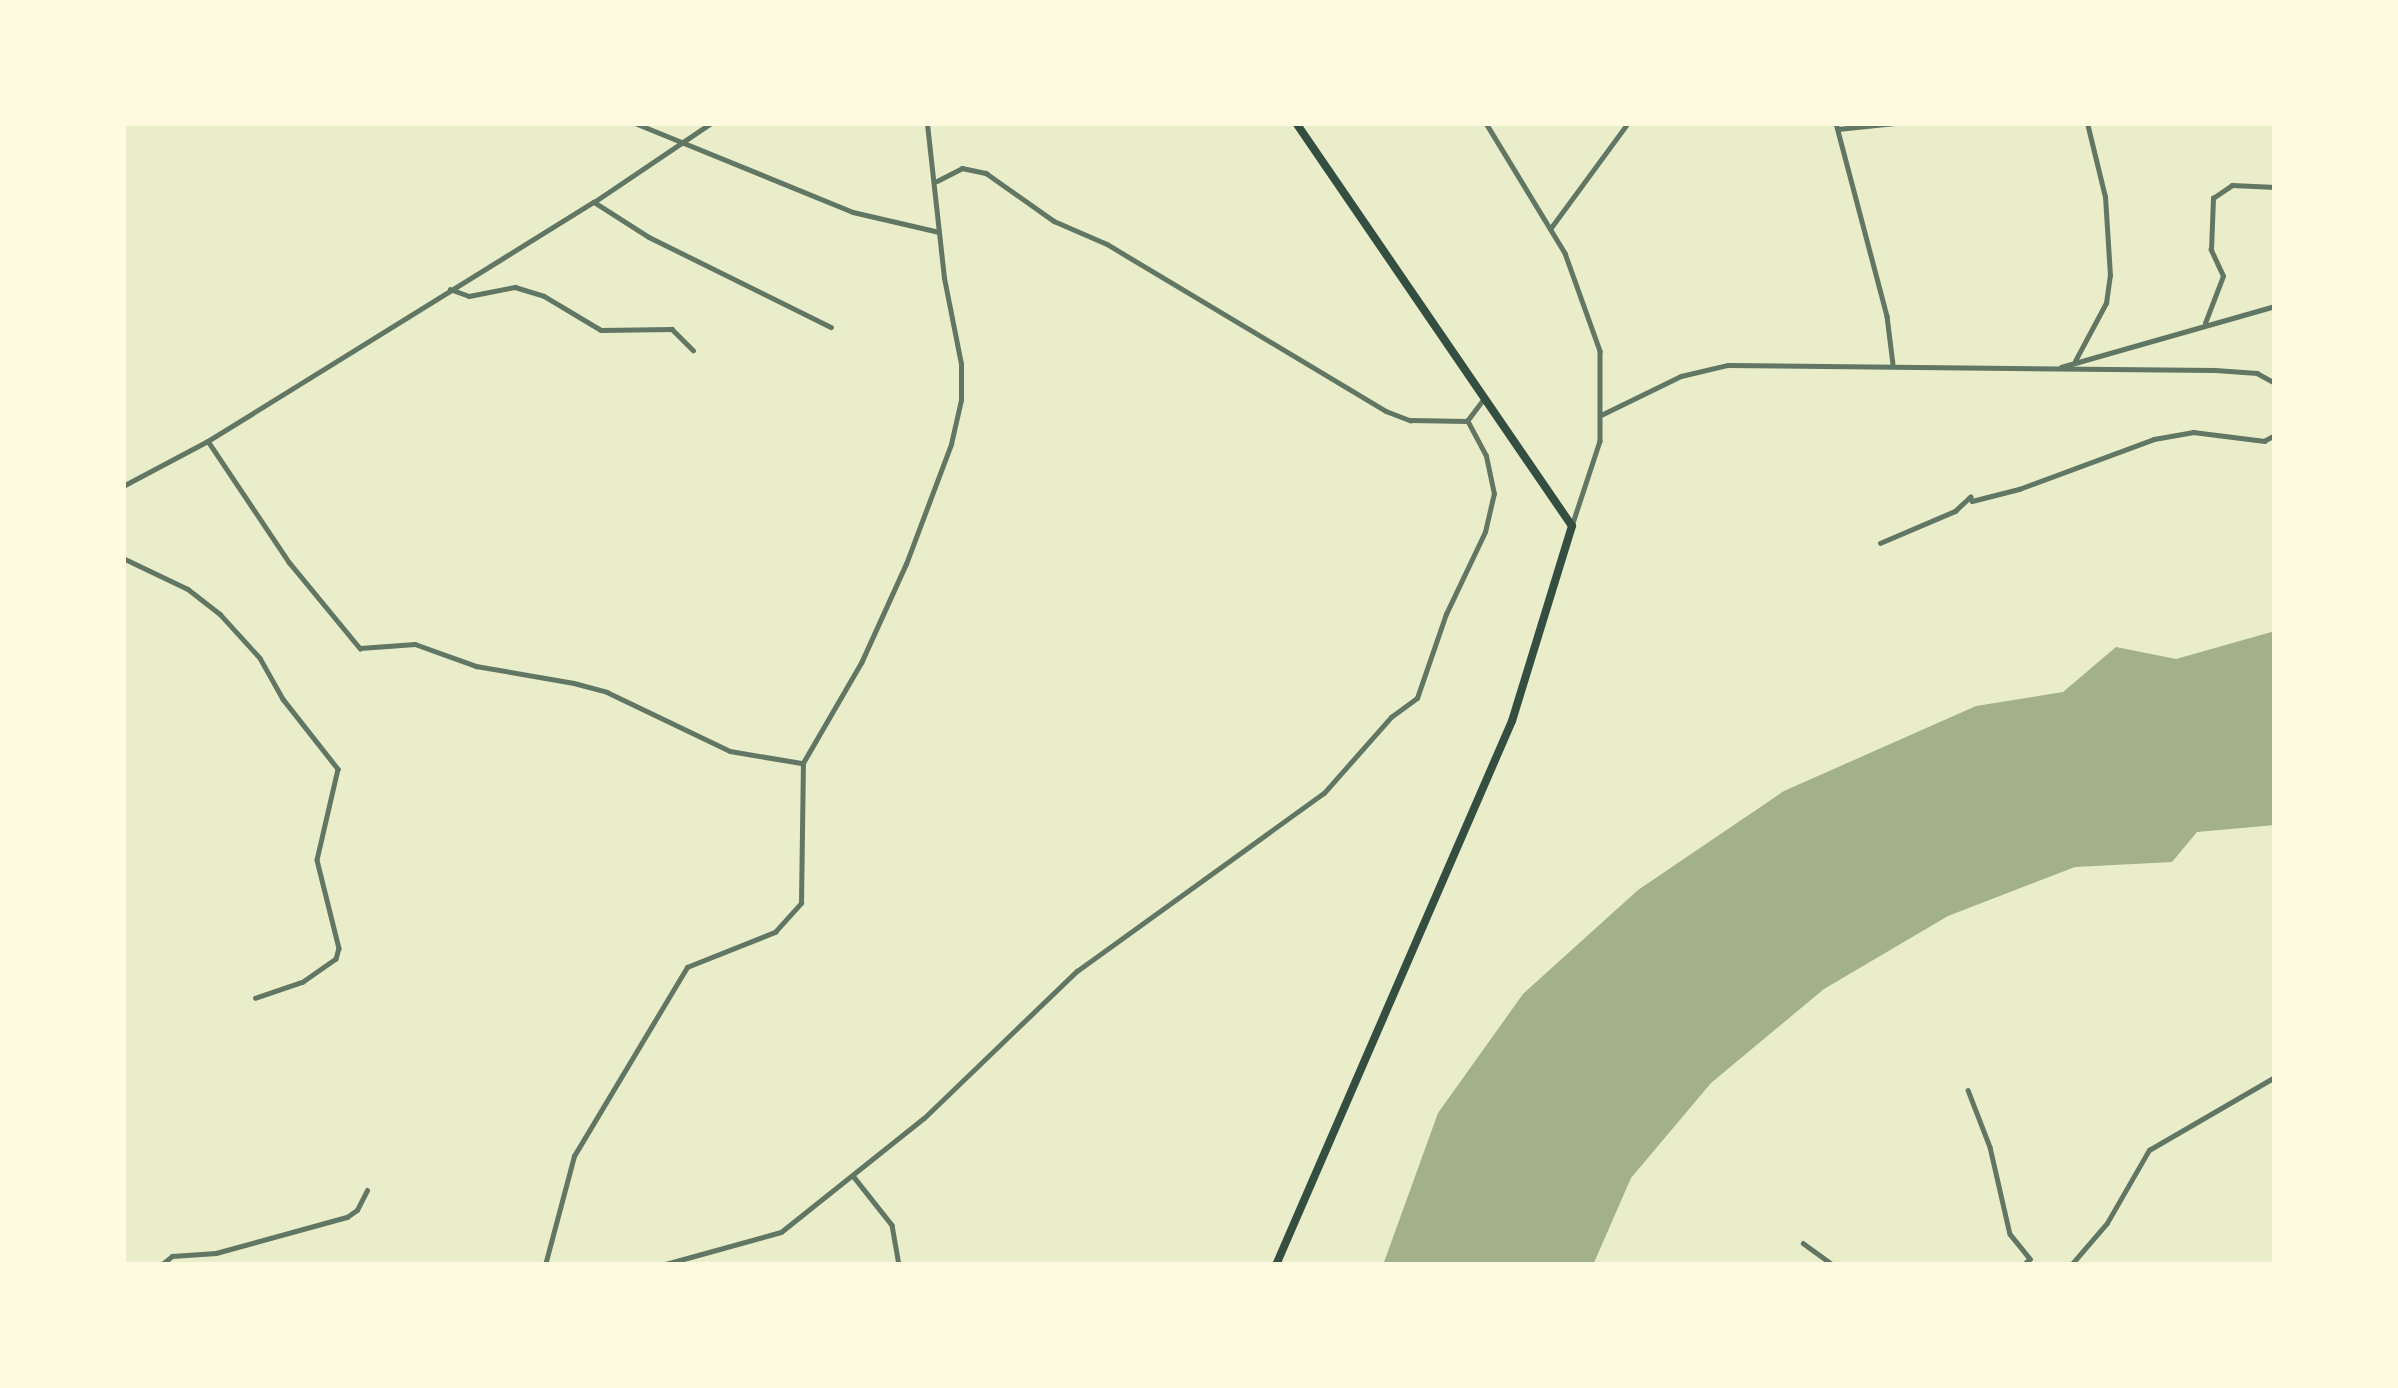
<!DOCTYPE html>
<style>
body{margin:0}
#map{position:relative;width:2398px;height:1388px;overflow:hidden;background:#e9edc9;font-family:"Roboto Condensed",sans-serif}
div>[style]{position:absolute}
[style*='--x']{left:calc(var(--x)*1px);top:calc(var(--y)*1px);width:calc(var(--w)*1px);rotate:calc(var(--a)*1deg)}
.water>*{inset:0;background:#a3b18a}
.minor>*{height:4.5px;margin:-2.25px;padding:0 2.25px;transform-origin:2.25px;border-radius:2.25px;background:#617663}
.trunk>*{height:8px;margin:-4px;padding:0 4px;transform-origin:4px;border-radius:4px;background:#344e41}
span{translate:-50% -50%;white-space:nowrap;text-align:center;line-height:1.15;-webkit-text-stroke:12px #fefae0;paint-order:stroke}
.frame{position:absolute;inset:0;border:126px solid #fefae0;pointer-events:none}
</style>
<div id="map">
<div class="water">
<i style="clip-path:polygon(2275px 631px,2275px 825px,2197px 832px,2172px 862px,2075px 867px,1948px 916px,1824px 989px,1711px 1083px,1631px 1178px,1593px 1265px,1383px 1265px,1438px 1113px,1523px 994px,1638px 890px,1784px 791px,1976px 706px,2063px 692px,2116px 647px,2176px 659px)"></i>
</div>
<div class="minor">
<i style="--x:635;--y:123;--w:235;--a:22.2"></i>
<i style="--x:853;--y:212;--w:88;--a:13.1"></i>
<i style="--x:1486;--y:123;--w:152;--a:58.7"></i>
<i style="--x:1565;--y:253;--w:104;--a:70.3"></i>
<i style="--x:1600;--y:351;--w:90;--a:90"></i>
<i style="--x:1600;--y:441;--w:89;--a:108.2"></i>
<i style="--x:1836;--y:123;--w:200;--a:75.2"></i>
<i style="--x:1887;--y:316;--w:48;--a:82.9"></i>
<i style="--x:1838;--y:129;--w:57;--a:-6"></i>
<i style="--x:937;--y:181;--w:28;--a:-27"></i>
<i style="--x:962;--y:168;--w:25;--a:12"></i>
<i style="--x:986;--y:173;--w:83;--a:35.2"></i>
<i style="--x:1054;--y:221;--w:58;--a:23.5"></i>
<i style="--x:1107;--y:244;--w:325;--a:30.9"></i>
<i style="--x:1386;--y:411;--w:26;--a:21"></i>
<i style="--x:1410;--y:420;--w:57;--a:1"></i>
<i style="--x:1467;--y:421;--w:26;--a:-53"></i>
<i style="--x:594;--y:202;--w:65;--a:32.5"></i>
<i style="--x:649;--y:237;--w:203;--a:26.3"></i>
<i style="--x:1550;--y:229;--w:132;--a:-53.7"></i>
<i style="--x:450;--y:289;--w:20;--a:20"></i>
<i style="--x:469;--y:296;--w:47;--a:-11.1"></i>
<i style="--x:515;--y:287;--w:30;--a:17"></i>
<i style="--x:544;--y:296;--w:66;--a:30.8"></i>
<i style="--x:601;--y:330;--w:71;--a:-0.8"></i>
<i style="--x:672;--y:329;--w:30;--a:45"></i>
<i style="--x:2205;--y:323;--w:50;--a:-69"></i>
<i style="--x:2223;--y:276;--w:29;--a:-115"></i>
<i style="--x:2211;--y:250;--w:52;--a:-87.8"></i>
<i style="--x:2213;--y:198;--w:23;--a:-34"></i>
<i style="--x:2232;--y:185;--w:43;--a:2.7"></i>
<i style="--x:2075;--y:361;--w:66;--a:-61.9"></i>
<i style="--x:2106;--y:303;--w:27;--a:-82"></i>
<i style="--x:2110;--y:276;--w:79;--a:-93.6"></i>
<i style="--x:2105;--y:197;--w:76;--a:-103.7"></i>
<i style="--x:2061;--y:367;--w:223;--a:-15.9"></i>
<i style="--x:1601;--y:415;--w:89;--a:-26"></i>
<i style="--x:1681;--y:376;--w:48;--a:-13.2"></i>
<i style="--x:1728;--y:365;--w:487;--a:0.6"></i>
<i style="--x:2215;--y:370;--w:42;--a:4.1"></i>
<i style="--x:2257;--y:373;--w:21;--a:29"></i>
<i style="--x:208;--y:441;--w:146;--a:56.2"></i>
<i style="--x:289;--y:562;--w:112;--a:50.5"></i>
<i style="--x:360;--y:648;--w:55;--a:-4.2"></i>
<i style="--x:415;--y:644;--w:65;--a:19.8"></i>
<i style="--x:476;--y:666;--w:99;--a:9.8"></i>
<i style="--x:574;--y:683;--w:34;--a:15"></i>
<i style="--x:607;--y:692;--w:136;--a:25.6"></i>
<i style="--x:730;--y:751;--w:72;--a:9.6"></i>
<i style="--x:123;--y:486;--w:96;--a:-27.9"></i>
<i style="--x:208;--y:441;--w:454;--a:-31.8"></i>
<i style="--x:594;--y:202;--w:141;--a:-34"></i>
<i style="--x:1880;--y:543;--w:82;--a:-23.1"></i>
<i style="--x:1955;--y:511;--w:21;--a:-43"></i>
<i style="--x:1970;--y:497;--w:4;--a:63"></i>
<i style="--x:1972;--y:501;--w:49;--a:-14.3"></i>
<i style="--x:2019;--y:489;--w:144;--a:-20.3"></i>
<i style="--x:2154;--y:439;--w:40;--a:-10"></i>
<i style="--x:2193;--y:432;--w:72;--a:7.2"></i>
<i style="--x:2264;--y:441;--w:13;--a:-29"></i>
<i style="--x:123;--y:558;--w:72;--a:25.5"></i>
<i style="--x:188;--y:589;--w:41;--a:38"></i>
<i style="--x:220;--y:614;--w:59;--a:47.7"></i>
<i style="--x:260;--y:658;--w:47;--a:60.7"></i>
<i style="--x:283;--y:699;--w:89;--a:51.8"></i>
<i style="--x:338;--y:769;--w:93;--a:103"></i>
<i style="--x:317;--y:860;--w:91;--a:76"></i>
<i style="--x:339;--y:948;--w:11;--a:105"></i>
<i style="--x:336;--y:959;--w:40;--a:145.1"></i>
<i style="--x:303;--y:982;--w:50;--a:161.2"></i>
<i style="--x:1968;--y:1090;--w:61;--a:68.9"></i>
<i style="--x:1990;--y:1147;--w:89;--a:77.1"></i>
<i style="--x:2010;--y:1234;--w:32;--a:51"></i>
<i style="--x:2030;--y:1259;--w:8;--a:135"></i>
<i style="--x:854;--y:1177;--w:61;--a:51.6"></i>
<i style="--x:892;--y:1225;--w:41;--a:80.1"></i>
<i style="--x:1803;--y:1243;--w:37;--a:36"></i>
<i style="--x:161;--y:1265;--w:14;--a:-39"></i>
<i style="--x:172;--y:1256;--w:44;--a:-3.9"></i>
<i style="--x:216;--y:1253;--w:136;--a:-15.4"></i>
<i style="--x:347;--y:1217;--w:12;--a:-35"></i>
<i style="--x:357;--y:1210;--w:22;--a:-63"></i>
<i style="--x:545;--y:1265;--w:113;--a:-75.1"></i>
<i style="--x:574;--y:1156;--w:220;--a:-59.1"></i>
<i style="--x:687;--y:967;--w:95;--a:-21.7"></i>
<i style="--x:775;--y:932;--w:39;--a:-48"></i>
<i style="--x:801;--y:903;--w:140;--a:-89.2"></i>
<i style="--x:803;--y:763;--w:116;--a:-59.9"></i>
<i style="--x:861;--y:663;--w:109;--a:-65.6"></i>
<i style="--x:906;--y:564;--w:128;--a:-69.4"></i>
<i style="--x:951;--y:444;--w:45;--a:-77.2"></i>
<i style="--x:961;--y:400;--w:36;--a:-90"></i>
<i style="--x:961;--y:364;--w:88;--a:-101.2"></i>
<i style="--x:944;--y:278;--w:156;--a:-96.3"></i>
<i style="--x:662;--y:1265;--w:123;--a:-15.5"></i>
<i style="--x:781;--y:1232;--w:183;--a:-38.6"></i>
<i style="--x:924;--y:1118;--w:212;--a:-43.9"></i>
<i style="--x:1077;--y:971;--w:304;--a:-35.8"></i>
<i style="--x:1324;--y:793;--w:101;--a:-48.6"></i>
<i style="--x:1391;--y:717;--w:32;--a:-36"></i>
<i style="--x:1417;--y:698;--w:89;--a:-71"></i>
<i style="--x:1446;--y:614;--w:91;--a:-64.6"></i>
<i style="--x:1485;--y:532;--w:39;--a:-77"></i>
<i style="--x:1494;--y:494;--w:39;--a:-102"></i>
<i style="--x:1486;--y:456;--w:40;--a:-118"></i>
<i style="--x:2071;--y:1265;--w:55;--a:-49.4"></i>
<i style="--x:2107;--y:1223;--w:84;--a:-60.1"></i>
<i style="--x:2149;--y:1150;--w:146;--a:-30.1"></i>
</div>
<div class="trunk">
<i style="--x:1276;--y:1265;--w:593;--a:-66.55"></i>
<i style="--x:1512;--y:721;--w:204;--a:-72.9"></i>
<i style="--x:1572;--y:526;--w:488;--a:-124.4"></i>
</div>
<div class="frame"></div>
</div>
